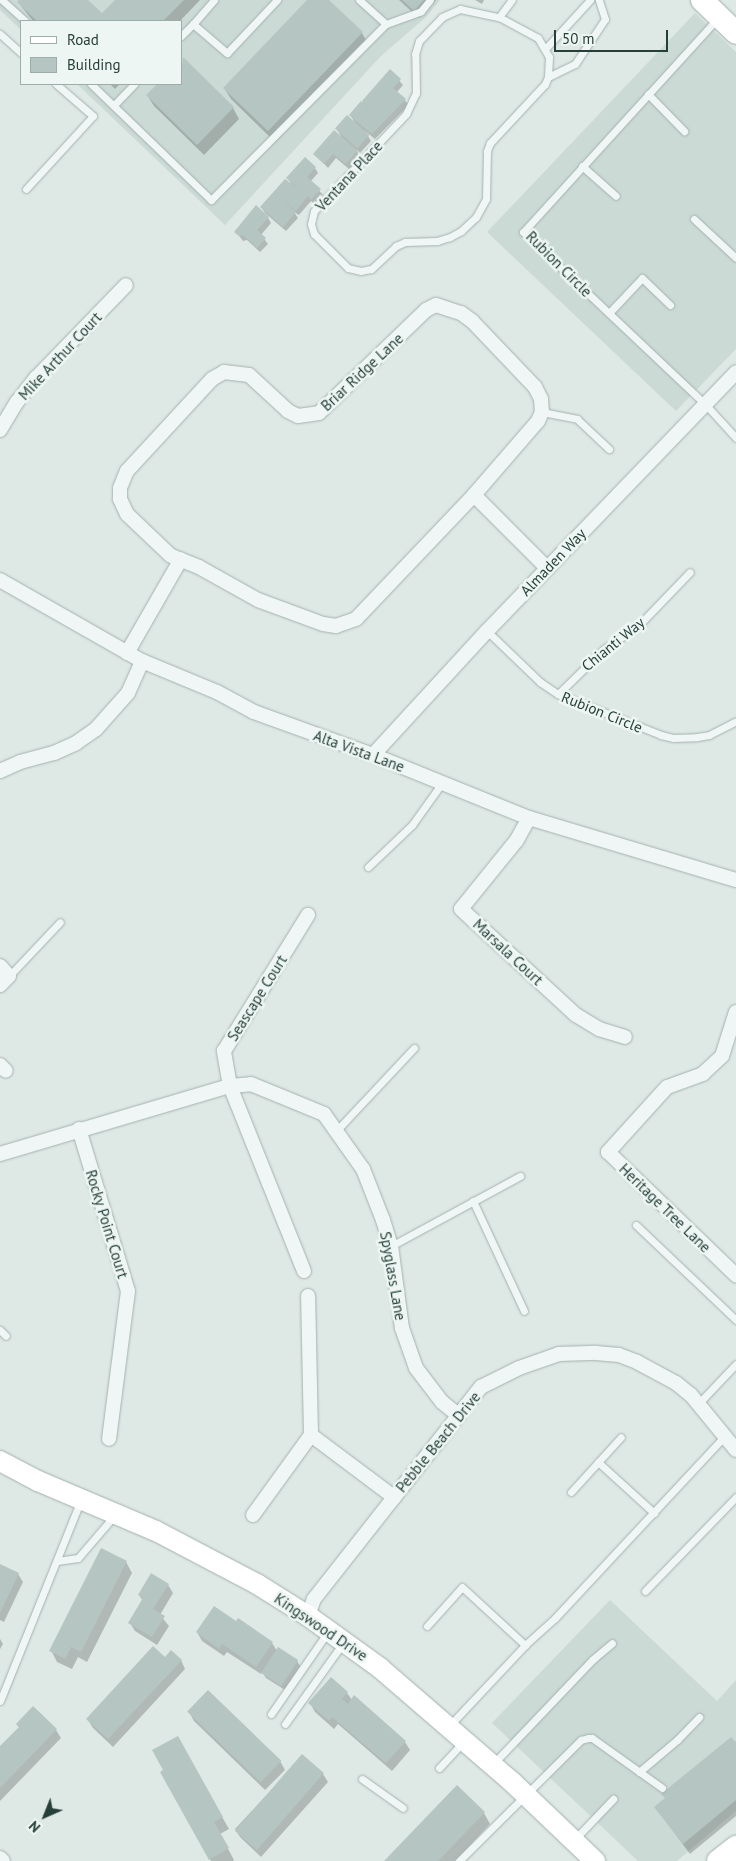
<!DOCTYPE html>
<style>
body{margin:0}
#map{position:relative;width:736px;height:1861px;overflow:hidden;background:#dee8e5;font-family:"PT Sans",sans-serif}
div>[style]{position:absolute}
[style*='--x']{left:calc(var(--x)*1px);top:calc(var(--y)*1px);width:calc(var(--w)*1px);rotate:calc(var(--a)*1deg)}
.built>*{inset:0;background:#ccdad5}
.shadow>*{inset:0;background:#0003}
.building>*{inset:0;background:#b5c5c1;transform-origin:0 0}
.roads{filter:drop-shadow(0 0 1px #a3b2ae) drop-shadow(0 0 1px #a3b2ae)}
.lane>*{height:7px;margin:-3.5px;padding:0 3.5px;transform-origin:3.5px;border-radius:3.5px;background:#f0f6f5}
.street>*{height:14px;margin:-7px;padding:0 7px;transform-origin:7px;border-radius:7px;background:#f0f6f5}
.secondary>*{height:20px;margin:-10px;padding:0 10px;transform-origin:10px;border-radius:10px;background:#fff}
.primary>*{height:22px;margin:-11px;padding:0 11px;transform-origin:11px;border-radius:11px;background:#fff}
span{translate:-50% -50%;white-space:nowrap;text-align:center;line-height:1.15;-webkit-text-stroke:5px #edf6f3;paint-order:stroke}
.street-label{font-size:15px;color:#263f39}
.legend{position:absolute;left:20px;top:20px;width:162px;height:65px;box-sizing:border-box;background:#edf6f3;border:1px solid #9dada9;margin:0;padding:6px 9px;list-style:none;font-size:15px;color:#263f39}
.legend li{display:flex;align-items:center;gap:10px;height:25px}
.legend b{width:25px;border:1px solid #9dada9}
.north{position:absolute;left:20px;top:1791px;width:50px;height:50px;-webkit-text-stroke:4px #edf6f3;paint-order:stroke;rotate:224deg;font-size:14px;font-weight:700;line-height:20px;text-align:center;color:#263f39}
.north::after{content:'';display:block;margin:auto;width:18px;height:22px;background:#263f39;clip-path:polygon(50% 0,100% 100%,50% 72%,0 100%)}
.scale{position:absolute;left:554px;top:30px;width:114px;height:22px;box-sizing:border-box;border:2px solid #263f39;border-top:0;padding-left:6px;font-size:15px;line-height:18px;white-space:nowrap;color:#263f39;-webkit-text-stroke:4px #edf6f3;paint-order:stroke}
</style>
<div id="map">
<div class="built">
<i style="clip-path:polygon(0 0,440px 0,426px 17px,381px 56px,225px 225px,77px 84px,181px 84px,181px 21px,21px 21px,21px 30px,0 10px)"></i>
<i style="clip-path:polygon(695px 13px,736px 52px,736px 349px,676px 411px,487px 232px)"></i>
<i style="clip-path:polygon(610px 1600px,717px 1701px,736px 1680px,736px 1811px,677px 1861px,638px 1861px,492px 1723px)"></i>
</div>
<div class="shadow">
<i style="clip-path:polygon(20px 0,86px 0,102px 15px,117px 0,200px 0,180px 21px,33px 21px,18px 2px)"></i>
<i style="clip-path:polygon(308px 0,327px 0,362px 33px,368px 44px,275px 142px,231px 99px,224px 88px)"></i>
<i style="clip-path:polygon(399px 0,436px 0,419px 18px)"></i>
<i style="clip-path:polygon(475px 0,484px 0,482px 4px)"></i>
<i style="clip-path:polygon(183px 59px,233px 108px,239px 119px,204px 155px,154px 106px,147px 95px,159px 84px,181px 84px)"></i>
<i style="clip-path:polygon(391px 71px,403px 85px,397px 92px,409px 105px,375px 139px,365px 131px,371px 141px,360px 153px,356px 149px,360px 157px,349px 169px,336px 158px,328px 168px,315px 154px,342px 138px,336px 128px,355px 123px,351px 116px)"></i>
<i style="clip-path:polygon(110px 84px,120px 84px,115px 89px)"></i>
<i style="clip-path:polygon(315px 168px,318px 173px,311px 181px,323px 195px,314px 204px,311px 201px,299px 215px,294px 212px,298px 218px,286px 231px,265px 213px,261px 207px,292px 185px,288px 178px)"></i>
<i style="clip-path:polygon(267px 216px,271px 223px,261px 235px,268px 244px,260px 252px,247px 240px,243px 241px,236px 232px)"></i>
<i style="clip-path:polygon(126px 1562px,132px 1573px,87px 1662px,78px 1657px,72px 1669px,57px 1662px,51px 1650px)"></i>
<i style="clip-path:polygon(0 1567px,18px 1574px,23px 1582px,4px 1622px,0 1620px)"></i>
<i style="clip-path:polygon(168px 1585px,173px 1593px,160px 1615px,169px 1626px,157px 1645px,135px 1631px,130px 1623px,143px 1601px,139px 1595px)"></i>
<i style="clip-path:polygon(197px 1632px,272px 1643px,277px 1651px,297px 1661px,300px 1666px,285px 1690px,266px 1678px,262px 1672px,261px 1674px,227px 1652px,224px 1656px,202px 1641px)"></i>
<i style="clip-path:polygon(0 1639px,3px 1644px,0 1649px)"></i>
<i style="clip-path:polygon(165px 1659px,181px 1660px,185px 1669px,113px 1747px,93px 1728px,88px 1720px)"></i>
<i style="clip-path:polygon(331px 1679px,347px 1693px,352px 1700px,405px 1742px,410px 1750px,392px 1771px,338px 1724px,334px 1729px,315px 1712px,310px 1703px)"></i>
<i style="clip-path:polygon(33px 1708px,56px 1730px,61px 1738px,0 1801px,0 1748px,19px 1728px,17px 1724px)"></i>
<i style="clip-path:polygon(189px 1712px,280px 1761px,285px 1770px,265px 1790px,194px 1721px)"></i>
<i style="clip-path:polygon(177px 1737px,229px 1829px,220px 1834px,234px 1860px,233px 1861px,211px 1861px,161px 1772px,165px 1770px)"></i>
<i style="clip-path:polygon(736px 1743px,736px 1816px,690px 1854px,656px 1808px)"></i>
<i style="clip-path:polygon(303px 1756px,323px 1774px,328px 1782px,261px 1857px,240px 1837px,235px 1829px)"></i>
<i style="clip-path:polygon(484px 1813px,490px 1824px,455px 1861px,386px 1861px)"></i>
</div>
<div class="building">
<i style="clip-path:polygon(19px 0,88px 0,102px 13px,115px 0,184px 0,163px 21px,37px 21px,17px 2px)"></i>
<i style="clip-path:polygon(307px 0,329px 0,363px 32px,268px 131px,223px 88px)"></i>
<i style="clip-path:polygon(402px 0,424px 0,414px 11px)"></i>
<i style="clip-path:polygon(183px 57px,234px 107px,197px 145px,146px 95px,157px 84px,181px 84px)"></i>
<i style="clip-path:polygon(390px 69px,401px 79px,393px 88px,406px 99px,372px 134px,349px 115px,361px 101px,371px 110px,362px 101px)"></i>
<i style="left:347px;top:115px;width:30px;height:18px;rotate:42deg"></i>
<i style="clip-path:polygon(334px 130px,358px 151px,346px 164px,333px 154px,324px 164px,313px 154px)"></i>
<i style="clip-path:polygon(305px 157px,316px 167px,307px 177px,321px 189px,311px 200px,308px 196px,296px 211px,281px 198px,296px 212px,283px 227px,260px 207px,285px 179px,299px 189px,286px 178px)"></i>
<i style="clip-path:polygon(256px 205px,269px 217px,257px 230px,266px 238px,257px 248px,243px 235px,239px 236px,234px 232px)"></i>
<i style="clip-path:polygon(101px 1548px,127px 1561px,81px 1652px,71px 1647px,65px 1659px,49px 1651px)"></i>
<i style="clip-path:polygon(0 1564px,19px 1573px,0 1613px)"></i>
<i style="clip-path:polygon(151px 1573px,169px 1584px,153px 1609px,165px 1616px,152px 1637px,128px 1623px,143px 1598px,138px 1595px)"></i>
<i style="clip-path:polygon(214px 1606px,236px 1621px,238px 1618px,273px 1642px,256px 1667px,222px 1644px,219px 1649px,196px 1632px)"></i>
<i style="clip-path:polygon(153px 1646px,165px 1657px,171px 1650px,182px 1660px,108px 1739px,86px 1719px)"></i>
<i style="left:278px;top:1647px;width:24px;height:31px;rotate:33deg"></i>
<i style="clip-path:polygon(331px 1677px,348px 1692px,342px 1699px,348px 1704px,354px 1695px,406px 1741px,386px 1763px,332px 1717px,329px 1721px,308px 1703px)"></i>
<i style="left:208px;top:1690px;width:102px;height:30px;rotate:44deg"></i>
<i style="clip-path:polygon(33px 1706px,57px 1729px,0 1788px,0 1746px,19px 1727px,16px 1724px)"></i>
<i style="clip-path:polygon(178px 1736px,223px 1817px,214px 1822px,229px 1848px,209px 1860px,160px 1772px,163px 1770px,152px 1750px)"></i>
<i style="clip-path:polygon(731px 1737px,736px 1742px,736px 1800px,683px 1844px,654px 1807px,665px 1798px,661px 1794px)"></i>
<i style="left:302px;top:1754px;width:29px;height:102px;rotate:41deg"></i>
<i style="clip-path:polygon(457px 1785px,485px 1812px,438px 1861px,384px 1861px)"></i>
</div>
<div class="roads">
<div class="lane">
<i style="--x:2;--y:0;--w:31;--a:42"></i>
<i style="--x:214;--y:0;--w:32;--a:131"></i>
<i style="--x:193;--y:24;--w:45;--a:40.5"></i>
<i style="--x:227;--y:53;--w:73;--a:-46.7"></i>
<i style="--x:460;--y:9;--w:40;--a:12"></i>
<i style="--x:499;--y:17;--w:44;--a:28.3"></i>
<i style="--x:538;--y:38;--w:22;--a:60"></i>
<i style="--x:549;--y:57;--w:20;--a:93"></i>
<i style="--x:548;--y:77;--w:8;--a:113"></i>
<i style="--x:545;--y:84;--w:81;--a:133"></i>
<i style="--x:490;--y:143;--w:9;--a:111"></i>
<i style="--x:487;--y:151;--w:48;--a:91.2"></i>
<i style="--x:486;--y:199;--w:21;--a:119"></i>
<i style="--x:476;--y:217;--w:21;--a:137"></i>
<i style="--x:461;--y:231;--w:13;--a:151"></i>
<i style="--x:450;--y:237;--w:14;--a:163"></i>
<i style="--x:437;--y:241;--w:32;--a:178"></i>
<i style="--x:405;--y:242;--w:10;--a:156"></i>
<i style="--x:396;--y:246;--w:34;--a:137"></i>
<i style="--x:371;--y:269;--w:10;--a:169"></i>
<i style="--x:361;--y:271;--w:13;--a:-167"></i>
<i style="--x:348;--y:268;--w:48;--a:-135"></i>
<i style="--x:314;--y:234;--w:10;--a:-107"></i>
<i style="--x:311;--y:224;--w:13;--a:-77"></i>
<i style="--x:314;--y:211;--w:134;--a:-46.5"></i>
<i style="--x:406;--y:114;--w:23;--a:-65"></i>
<i style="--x:416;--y:93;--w:39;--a:-91"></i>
<i style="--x:415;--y:54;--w:14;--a:-73"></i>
<i style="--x:419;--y:41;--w:33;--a:-46"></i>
<i style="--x:442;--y:17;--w:20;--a:-24"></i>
<i style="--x:499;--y:17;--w:21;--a:-53"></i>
<i style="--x:717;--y:19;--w:288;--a:132.3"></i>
<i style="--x:523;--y:232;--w:250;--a:43.4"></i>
<i style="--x:705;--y:404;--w:46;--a:47.6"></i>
<i style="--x:386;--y:24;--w:37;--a:-20"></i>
<i style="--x:421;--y:11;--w:14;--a:-51"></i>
<i style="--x:0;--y:34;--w:28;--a:42"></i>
<i style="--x:181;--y:36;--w:17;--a:-45"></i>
<i style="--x:546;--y:48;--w:65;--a:-47.5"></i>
<i style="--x:548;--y:77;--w:30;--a:-26"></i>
<i style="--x:575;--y:64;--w:54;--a:-56.3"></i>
<i style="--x:605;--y:19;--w:20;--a:-108"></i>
<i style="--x:91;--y:84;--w:167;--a:44"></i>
<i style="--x:211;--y:200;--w:248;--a:-45.2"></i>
<i style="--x:386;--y:24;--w:36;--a:-138"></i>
<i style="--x:648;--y:94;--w:52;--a:45.8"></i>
<i style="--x:114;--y:105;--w:29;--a:-46"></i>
<i style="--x:582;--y:166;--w:45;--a:41.4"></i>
<i style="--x:26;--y:189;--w:99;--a:-47.5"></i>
<i style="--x:93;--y:116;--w:49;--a:-139.1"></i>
<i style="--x:694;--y:219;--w:57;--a:42.9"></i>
<i style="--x:609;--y:313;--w:48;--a:-46.7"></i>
<i style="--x:642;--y:278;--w:39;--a:44"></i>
<i style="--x:542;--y:412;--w:36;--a:11"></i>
<i style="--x:577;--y:419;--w:44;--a:43.2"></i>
<i style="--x:487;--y:631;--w:74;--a:43.9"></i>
<i style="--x:540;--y:682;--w:22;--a:34"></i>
<i style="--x:558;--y:694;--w:111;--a:21.7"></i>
<i style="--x:661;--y:735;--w:12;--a:14"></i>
<i style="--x:673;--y:738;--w:24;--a:-2"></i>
<i style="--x:697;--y:737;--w:12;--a:-9"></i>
<i style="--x:709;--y:735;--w:30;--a:-27"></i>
<i style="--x:558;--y:694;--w:64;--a:-44.4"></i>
<i style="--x:604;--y:649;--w:40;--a:-34"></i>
<i style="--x:637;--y:627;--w:76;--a:-46.1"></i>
<i style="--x:368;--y:867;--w:61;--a:-43.7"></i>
<i style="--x:412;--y:825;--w:52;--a:-54.5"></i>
<i style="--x:9;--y:976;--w:74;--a:-46.6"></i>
<i style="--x:336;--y:1131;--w:114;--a:-46.8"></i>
<i style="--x:473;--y:1201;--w:121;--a:65.1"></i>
<i style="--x:636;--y:1225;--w:138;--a:43.5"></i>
<i style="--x:391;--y:1246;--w:147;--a:-28.5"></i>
<i style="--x:0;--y:1330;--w:8;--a:45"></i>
<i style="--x:698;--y:1404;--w:55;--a:-46.5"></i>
<i style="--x:598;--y:1462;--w:76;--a:42.3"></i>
<i style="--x:571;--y:1492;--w:74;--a:-47.7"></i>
<i style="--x:57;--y:1561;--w:21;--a:-8"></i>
<i style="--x:78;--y:1558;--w:55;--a:-49.4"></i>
<i style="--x:645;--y:1591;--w:131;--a:-45.9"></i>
<i style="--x:427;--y:1626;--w:52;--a:-48.1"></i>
<i style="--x:462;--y:1587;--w:86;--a:42.6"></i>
<i style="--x:0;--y:1701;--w:214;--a:-68.1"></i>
<i style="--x:271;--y:1714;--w:98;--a:-55.3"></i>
<i style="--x:285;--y:1724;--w:100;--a:-54.4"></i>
<i style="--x:450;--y:1725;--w:110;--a:-46.8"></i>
<i style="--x:525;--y:1645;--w:40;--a:-42"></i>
<i style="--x:555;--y:1618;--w:248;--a:-47"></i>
<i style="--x:493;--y:1764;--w:144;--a:-46.4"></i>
<i style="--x:592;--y:1660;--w:26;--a:-40"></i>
<i style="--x:439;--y:1768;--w:35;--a:-47"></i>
<i style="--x:639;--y:1772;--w:50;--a:-40.1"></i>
<i style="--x:677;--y:1740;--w:32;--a:-46"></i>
<i style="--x:362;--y:1779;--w:50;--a:35.3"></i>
<i style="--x:574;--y:1840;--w:57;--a:-46.4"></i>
<i style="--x:459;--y:1861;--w:172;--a:-44.8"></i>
<i style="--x:581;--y:1740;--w:7;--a:-16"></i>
<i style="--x:588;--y:1738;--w:4;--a:0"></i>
<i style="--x:592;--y:1738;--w:86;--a:35.5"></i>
</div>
<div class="street">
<i style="--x:436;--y:305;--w:26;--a:18"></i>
<i style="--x:461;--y:313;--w:14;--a:36"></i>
<i style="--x:472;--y:321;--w:91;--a:46.3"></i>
<i style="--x:535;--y:387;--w:13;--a:63"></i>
<i style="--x:541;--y:399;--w:13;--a:86"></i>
<i style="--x:542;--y:412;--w:10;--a:114"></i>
<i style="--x:538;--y:421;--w:98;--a:130.9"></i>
<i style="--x:474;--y:495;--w:171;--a:133.6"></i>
<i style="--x:356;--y:619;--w:21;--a:161"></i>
<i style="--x:336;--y:626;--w:13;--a:-171"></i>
<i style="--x:323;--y:624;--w:69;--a:-159.7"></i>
<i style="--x:258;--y:600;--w:68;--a:-150.8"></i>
<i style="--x:199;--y:567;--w:31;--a:-158"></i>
<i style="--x:170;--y:555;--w:59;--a:-136.4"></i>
<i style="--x:127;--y:514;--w:17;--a:-115"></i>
<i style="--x:120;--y:499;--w:11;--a:-90"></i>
<i style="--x:120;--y:488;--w:18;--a:-68"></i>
<i style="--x:127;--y:471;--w:125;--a:-47.3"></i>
<i style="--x:212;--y:379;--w:14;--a:-30"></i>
<i style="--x:224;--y:372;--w:25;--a:7"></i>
<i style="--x:249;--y:375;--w:53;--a:42.7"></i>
<i style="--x:288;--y:411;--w:11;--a:27"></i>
<i style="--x:298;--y:416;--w:21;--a:-8"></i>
<i style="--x:319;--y:413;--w:149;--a:-43.9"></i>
<i style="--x:426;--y:310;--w:11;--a:-27"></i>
<i style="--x:0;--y:430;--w:33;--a:-59"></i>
<i style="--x:17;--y:402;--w:31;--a:-52"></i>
<i style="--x:36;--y:378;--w:129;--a:-45.9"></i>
<i style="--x:474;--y:495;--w:103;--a:45"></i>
<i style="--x:0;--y:580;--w:163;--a:29.7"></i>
<i style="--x:142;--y:661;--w:81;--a:22.5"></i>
<i style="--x:217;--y:692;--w:42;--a:28.4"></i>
<i style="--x:254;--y:712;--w:127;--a:19.9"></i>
<i style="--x:373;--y:755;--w:168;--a:22"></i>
<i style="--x:529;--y:818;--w:216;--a:16.7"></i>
<i style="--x:127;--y:653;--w:108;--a:-60.1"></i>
<i style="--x:373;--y:755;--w:168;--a:-47.4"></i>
<i style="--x:487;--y:631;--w:359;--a:-46.1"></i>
<i style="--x:0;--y:771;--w:22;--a:-24"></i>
<i style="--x:20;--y:762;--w:35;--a:-15"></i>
<i style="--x:54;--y:753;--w:24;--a:-24"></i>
<i style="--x:76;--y:743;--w:24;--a:-35"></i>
<i style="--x:96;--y:729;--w:48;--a:-48.4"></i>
<i style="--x:128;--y:693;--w:35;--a:-66"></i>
<i style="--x:529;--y:818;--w:26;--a:119"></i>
<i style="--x:516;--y:841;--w:87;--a:129"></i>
<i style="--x:461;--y:909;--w:156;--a:42.7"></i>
<i style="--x:576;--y:1015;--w:27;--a:31"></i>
<i style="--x:599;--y:1029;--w:27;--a:17"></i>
<i style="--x:0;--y:966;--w:13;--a:48"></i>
<i style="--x:9;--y:976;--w:13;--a:135"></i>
<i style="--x:736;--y:1012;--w:46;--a:107.7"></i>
<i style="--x:722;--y:1056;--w:26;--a:137"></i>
<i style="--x:703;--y:1074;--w:38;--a:160"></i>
<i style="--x:667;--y:1087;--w:88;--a:132.2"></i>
<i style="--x:608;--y:1152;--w:178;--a:43.9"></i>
<i style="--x:0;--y:1065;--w:8;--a:45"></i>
<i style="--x:79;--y:1129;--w:169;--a:73.2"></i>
<i style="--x:128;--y:1291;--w:149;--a:97.3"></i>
<i style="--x:0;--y:1154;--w:240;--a:-16.5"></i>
<i style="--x:230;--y:1086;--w:21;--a:-5"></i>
<i style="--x:251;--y:1084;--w:79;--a:22.3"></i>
<i style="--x:324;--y:1114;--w:67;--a:54.7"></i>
<i style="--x:363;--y:1169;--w:55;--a:68.6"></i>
<i style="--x:383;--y:1220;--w:27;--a:73"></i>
<i style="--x:391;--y:1246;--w:83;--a:82.4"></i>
<i style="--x:402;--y:1328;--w:42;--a:70.7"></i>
<i style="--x:416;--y:1368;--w:43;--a:52.6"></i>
<i style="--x:442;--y:1402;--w:21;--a:39"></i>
<i style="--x:304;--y:1271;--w:199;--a:-111.8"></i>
<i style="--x:230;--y:1086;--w:36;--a:-100"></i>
<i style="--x:224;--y:1051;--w:160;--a:-58.3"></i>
<i style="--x:311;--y:1435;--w:104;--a:36.8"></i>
<i style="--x:253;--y:1515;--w:99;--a:-54.1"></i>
<i style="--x:311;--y:1435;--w:139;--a:-91.2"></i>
<i style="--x:308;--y:1616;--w:18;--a:-71"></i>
<i style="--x:314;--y:1599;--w:270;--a:-51.8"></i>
<i style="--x:481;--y:1387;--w:42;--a:-26.6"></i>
<i style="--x:519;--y:1368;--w:42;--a:-19.3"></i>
<i style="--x:559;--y:1354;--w:37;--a:-2"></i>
<i style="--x:596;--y:1353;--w:23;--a:5"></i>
<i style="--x:619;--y:1355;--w:19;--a:21"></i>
<i style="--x:637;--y:1362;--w:44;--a:28.3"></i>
<i style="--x:676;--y:1383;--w:19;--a:39"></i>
<i style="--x:691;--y:1395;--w:71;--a:50.7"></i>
<i style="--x:0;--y:1858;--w:4;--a:45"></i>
</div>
<div class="secondary">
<i style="--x:0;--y:1461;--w:43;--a:27.8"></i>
<i style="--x:38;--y:1481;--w:128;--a:23"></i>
<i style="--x:156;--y:1531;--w:114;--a:27.7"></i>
<i style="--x:257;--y:1584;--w:60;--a:32.1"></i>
<i style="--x:308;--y:1616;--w:89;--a:35.8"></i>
<i style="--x:380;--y:1668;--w:174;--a:40.8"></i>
<i style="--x:512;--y:1782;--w:115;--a:43.6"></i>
</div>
<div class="primary">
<i style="--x:702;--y:0;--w:47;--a:44.1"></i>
<i style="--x:718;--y:1861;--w:23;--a:-38"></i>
</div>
</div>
<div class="street-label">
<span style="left:349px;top:176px;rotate:-47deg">Ventana Place</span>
<span style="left:559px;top:264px;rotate:45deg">Rubion Circle</span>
<span style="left:60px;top:356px;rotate:-47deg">Mike Arthur Court</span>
<span style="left:362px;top:372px;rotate:-43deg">Briar Ridge Lane</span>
<span style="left:553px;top:562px;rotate:-46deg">Almaden Way</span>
<span style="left:613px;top:644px;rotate:-39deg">Chianti Way</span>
<span style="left:602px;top:712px;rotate:22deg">Rubion Circle</span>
<span style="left:359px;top:751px;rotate:20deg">Alta Vista Lane</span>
<span style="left:508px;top:952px;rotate:43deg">Marsala Court</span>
<span style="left:257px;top:998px;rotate:-58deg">Seascape Court</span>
<span style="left:665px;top:1208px;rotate:44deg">Heritage Tree Lane</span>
<span style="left:107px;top:1224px;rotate:73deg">Rocky Point Court</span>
<span style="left:393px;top:1276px;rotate:80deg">Spyglass Lane</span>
<span style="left:438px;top:1442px;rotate:-51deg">Pebble Beach Drive</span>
<span style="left:321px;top:1627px;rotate:34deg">Kingswood Drive</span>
</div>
<ul class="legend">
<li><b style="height:6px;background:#fff"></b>Road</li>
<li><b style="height:14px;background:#b5c5c1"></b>Building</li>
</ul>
<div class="north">N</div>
<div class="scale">50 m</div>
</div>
